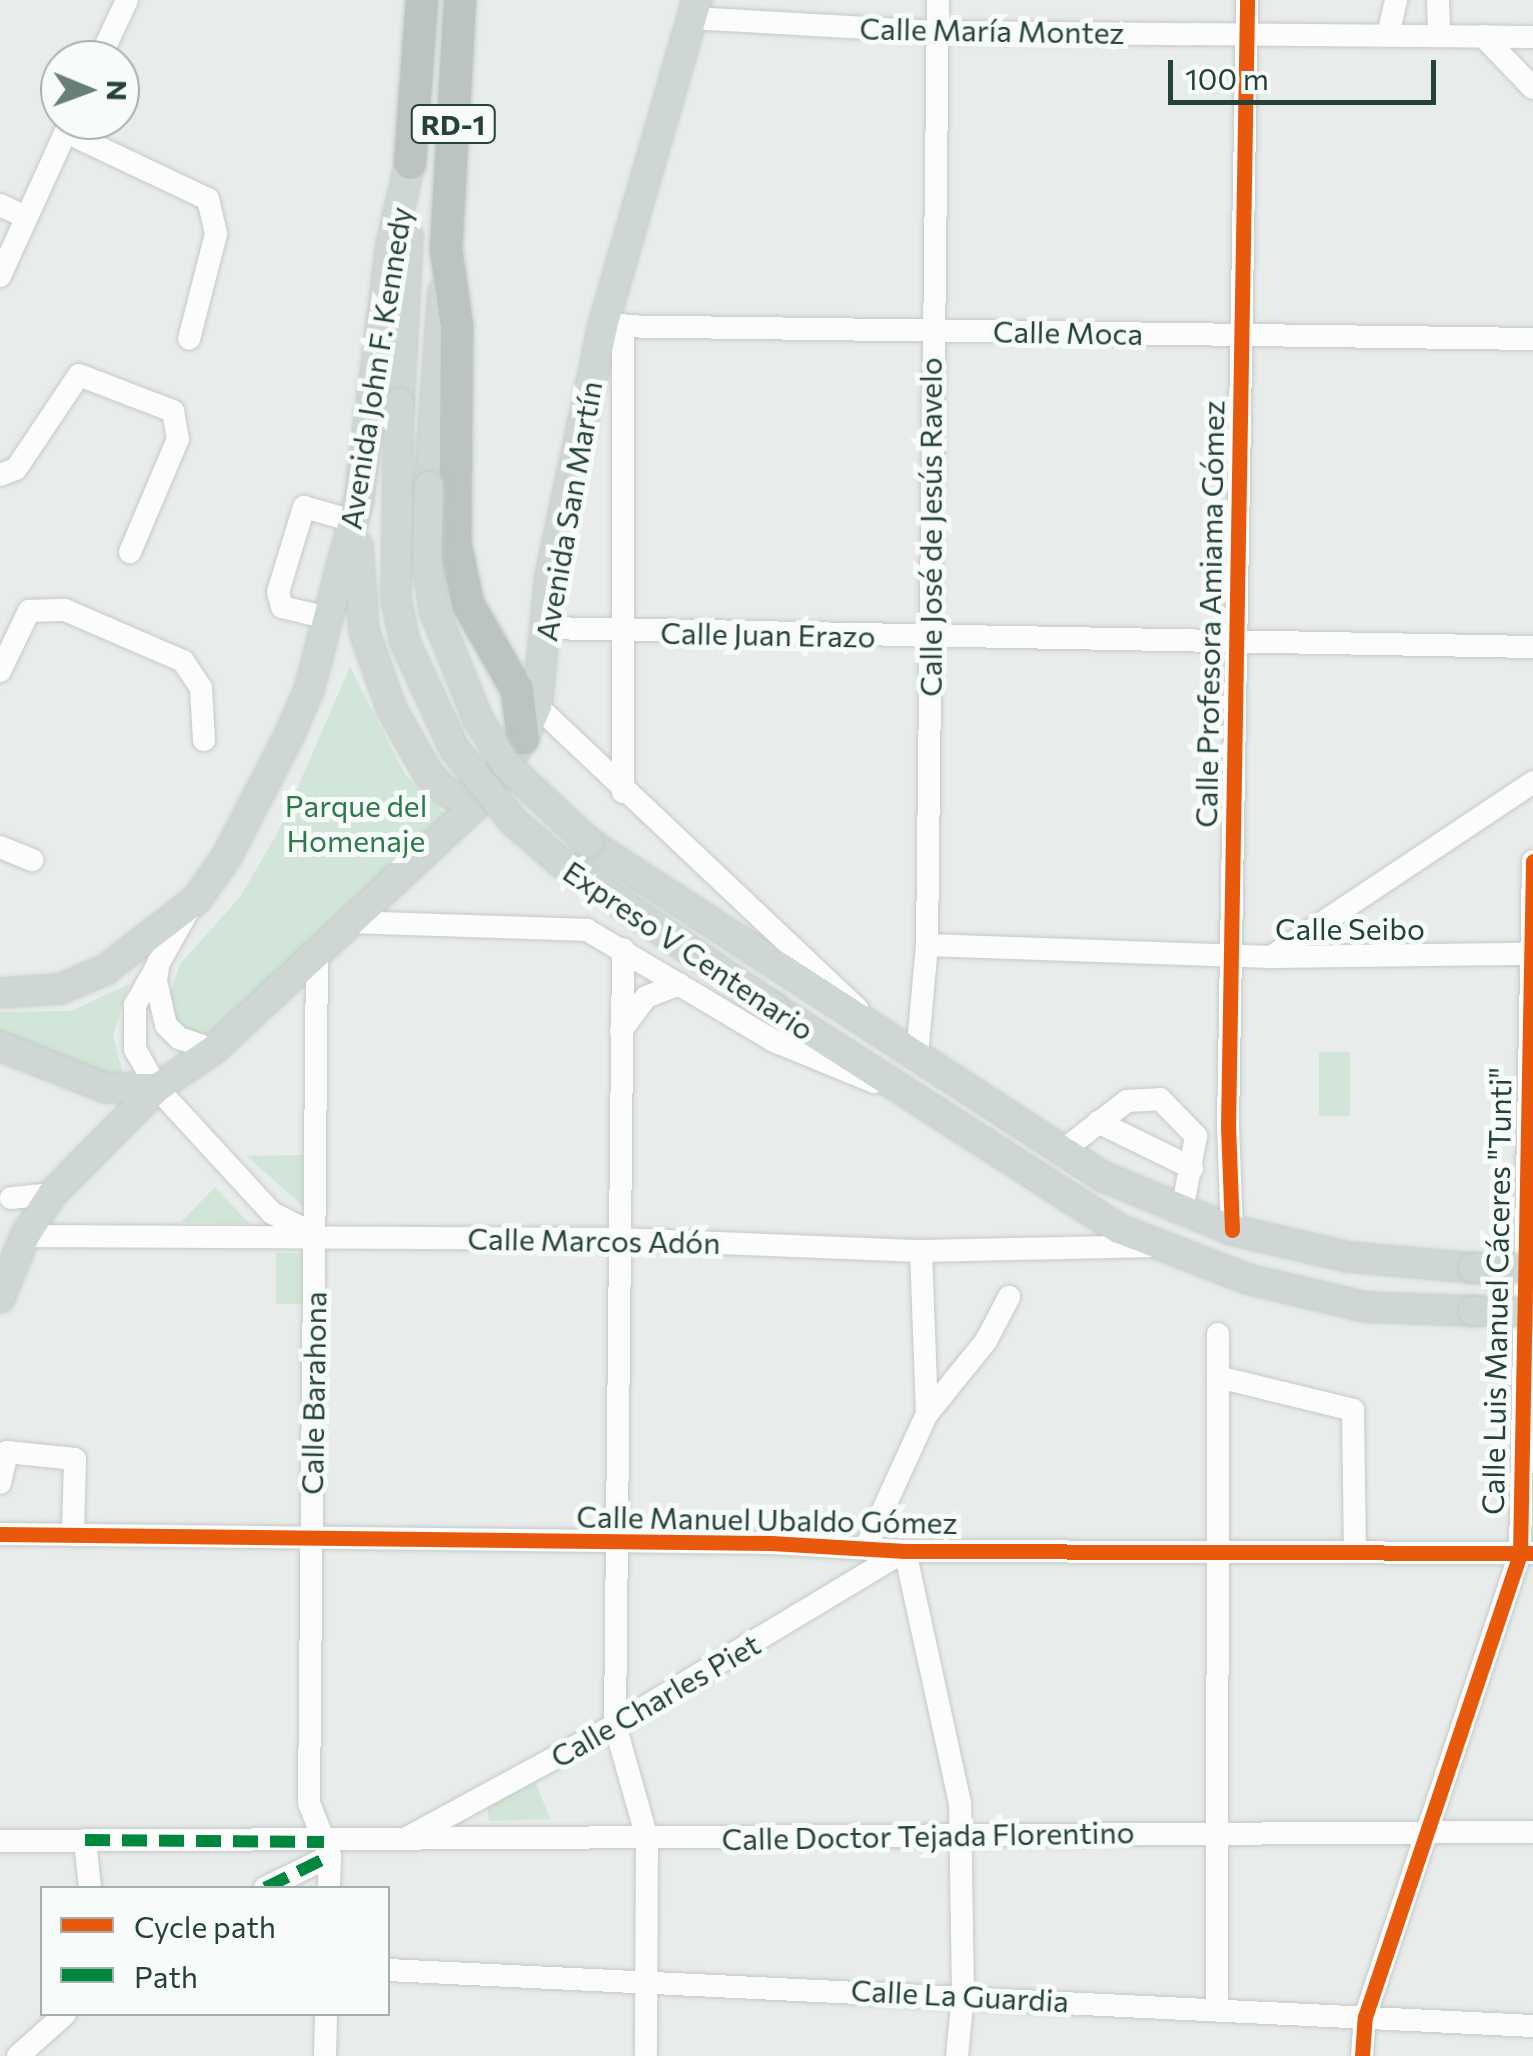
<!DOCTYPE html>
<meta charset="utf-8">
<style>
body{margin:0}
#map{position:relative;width:1533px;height:2056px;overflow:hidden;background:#e8edeb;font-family:Commissioner,sans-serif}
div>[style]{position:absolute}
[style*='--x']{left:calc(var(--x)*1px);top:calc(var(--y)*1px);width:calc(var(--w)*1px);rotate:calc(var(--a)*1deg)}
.green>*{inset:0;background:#d1e6d8;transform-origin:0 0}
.roads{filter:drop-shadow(0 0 2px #c5cac8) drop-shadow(0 0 2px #c5cac8)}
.minor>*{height:22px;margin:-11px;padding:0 11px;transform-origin:11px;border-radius:11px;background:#fcfcfc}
.major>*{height:28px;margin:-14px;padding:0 14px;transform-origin:14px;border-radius:14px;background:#cfd7d5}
.highway>*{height:32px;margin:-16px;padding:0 16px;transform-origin:16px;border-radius:16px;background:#bcc4c2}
.bridges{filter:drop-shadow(0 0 2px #c3ccc9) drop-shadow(0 0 2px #c3ccc9)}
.major-bridge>*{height:28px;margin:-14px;padding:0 14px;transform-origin:14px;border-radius:14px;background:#cfd7d5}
.quiet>*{height:12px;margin-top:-6px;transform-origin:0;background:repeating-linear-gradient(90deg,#00873e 0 25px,transparent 0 37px)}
.cycleway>*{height:15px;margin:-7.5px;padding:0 7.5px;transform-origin:7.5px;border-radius:7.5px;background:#e8590c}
span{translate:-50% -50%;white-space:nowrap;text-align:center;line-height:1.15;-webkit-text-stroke:10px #f7fbf9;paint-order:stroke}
.shield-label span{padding:2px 8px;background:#f7fbf9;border:2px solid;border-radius:8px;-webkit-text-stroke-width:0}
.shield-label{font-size:28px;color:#24423a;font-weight:700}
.street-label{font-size:30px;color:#24423a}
.park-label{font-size:30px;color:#2d7a4b}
.legend{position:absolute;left:40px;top:1886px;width:350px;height:130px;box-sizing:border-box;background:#f7fbf9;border:2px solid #a3b1ad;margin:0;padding:12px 18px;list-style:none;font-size:30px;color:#24423a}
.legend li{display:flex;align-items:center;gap:20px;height:50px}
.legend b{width:50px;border:2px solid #a3b1ad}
.north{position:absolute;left:40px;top:40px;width:100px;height:100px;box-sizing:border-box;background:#f7fbf9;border:2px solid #a3b1ad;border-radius:50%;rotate:91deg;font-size:28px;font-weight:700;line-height:40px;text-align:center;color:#24423a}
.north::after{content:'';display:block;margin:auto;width:35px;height:45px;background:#697e78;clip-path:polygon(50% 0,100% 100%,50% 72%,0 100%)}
.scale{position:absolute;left:1168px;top:60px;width:268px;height:45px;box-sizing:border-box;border:5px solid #24423a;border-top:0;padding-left:12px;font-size:30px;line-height:35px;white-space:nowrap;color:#24423a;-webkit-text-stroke:8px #f7fbf9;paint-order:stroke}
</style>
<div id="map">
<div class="green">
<i style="clip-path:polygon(350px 667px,406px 776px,455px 824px,217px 1038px,197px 1038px,177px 1024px,167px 1001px,180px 964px,240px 897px,279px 830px)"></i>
<i style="clip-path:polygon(129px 984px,113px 1035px,125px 1082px,0 1043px,0 1012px,71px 1011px)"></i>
<i style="left:1319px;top:1052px;width:31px;height:64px"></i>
<i style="clip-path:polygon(303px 1155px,303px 1206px,246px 1156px)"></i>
<i style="clip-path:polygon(215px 1187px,250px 1224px,181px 1222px)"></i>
<i style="left:276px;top:1253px;width:28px;height:51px"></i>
<i style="clip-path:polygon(535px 1781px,550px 1819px,489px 1821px,487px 1805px)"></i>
</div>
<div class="roads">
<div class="minor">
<i style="--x:1438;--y:0;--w:36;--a:88"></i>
<i style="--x:692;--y:18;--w:245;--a:3.3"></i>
<i style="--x:937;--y:32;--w:596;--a:0.48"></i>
<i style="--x:1388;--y:35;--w:36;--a:-77"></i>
<i style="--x:1483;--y:36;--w:72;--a:46.1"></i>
<i style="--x:99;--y:60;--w:66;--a:-65"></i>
<i style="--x:66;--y:132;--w:157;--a:25.3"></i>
<i style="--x:208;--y:199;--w:36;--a:77"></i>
<i style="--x:216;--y:234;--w:108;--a:104.4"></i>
<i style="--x:0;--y:205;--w:29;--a:25"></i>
<i style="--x:0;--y:276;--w:171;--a:-65.5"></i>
<i style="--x:623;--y:325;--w:467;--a:90"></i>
<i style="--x:603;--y:326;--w:930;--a:0.8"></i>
<i style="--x:0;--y:475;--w:17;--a:-21"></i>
<i style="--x:16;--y:469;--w:113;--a:-56.2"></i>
<i style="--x:79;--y:375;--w:101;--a:21"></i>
<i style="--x:173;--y:411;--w:28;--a:80"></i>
<i style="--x:178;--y:439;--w:123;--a:113"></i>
<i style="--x:328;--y:618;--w:47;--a:-166.6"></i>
<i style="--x:282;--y:607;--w:16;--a:-105"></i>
<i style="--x:278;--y:592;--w:89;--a:-73"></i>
<i style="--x:304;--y:507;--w:51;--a:15.9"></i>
<i style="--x:543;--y:628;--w:990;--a:1.1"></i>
<i style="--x:0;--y:671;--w:67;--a:-64.2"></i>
<i style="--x:29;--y:611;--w:36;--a:-2"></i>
<i style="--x:65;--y:610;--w:129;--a:23.4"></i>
<i style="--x:183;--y:661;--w:32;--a:56"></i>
<i style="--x:201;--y:688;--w:52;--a:86.7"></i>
<i style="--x:537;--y:706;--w:441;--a:43.4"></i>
<i style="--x:0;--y:847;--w:35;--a:22"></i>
<i style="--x:188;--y:911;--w:108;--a:119.4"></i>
<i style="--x:135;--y:1005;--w:44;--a:90"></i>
<i style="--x:135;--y:1049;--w:45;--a:60.6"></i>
<i style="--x:157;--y:1088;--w:170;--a:47.4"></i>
<i style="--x:272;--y:1213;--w:40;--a:26.6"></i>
<i style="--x:351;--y:922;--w:236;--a:1.9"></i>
<i style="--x:587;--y:930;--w:217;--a:30.7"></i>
<i style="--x:774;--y:1041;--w:108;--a:22.3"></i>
<i style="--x:927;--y:945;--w:344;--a:2"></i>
<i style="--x:1271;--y:957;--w:262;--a:-0.7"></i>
<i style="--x:623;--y:949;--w:776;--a:90.59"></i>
<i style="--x:615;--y:1725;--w:117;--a:74.2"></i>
<i style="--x:647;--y:1838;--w:218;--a:90.3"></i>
<i style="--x:317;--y:953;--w:850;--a:90.54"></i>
<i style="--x:309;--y:1803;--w:57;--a:68.4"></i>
<i style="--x:330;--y:1856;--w:32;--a:92"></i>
<i style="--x:1271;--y:957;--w:315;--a:-33.7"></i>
<i style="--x:159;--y:961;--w:20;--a:99"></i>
<i style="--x:156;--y:981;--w:45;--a:77.2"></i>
<i style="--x:166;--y:1025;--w:18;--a:45"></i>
<i style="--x:179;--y:1038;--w:36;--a:19"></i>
<i style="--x:621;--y:1031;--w:42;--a:-53.7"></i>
<i style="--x:646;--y:997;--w:36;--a:-21"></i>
<i style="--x:917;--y:1055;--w:110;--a:-84.8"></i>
<i style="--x:927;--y:945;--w:945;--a:-89.33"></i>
<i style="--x:1098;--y:1122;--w:105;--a:26.1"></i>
<i style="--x:1062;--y:1151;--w:82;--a:-37.6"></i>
<i style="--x:1127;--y:1101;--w:33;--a:-3"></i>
<i style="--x:1160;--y:1099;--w:52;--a:45.8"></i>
<i style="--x:1196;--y:1136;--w:76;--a:100.6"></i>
<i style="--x:11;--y:1198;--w:41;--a:-5.6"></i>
<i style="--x:1232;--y:1230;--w:103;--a:-92.2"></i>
<i style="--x:1228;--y:1127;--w:1127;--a:-89.03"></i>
<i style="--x:25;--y:1236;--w:594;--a:0.29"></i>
<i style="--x:619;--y:1239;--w:302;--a:2.3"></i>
<i style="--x:921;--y:1251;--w:233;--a:-1.2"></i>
<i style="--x:1218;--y:1377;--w:139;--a:13.7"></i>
<i style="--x:1353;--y:1410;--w:142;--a:89.2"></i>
<i style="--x:927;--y:1414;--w:94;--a:-51.1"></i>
<i style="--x:986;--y:1341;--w:50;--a:-62.4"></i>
<i style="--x:0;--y:1483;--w:32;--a:-77"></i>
<i style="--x:7;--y:1452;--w:68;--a:5.9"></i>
<i style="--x:75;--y:1459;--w:76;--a:91.5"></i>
<i style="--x:0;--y:1534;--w:771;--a:0.67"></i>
<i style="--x:771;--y:1543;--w:134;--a:3.4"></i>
<i style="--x:905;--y:1551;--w:628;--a:0.18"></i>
<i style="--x:866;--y:1547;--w:146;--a:-65.4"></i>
<i style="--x:927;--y:1414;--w:163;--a:-92.1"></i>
<i style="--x:407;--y:1838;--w:237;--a:-28.5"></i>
<i style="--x:615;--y:1725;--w:338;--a:-31"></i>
<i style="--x:905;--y:1551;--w:258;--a:77.7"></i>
<i style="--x:960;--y:1803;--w:192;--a:89.1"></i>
<i style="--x:963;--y:1995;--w:61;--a:95.6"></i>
<i style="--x:85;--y:1840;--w:48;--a:84.1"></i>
<i style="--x:0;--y:1841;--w:1533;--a:-0.34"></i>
<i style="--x:265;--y:1888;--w:72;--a:-26.2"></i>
<i style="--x:388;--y:1970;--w:1146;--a:2.8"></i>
<i style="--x:1217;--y:2007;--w:673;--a:-89.91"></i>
<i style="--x:18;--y:2056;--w:63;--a:-41.8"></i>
<i style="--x:325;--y:2056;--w:42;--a:-88.6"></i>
<i style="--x:1362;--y:2056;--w:39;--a:-86"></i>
<i style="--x:1365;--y:2017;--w:489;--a:-71.5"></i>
<i style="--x:1520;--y:1553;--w:692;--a:-88.92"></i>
</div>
<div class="major">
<i style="--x:399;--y:403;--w:168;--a:-86.9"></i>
<i style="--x:429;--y:486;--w:194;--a:-85.9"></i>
<i style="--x:358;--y:546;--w:85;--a:86"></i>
<i style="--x:364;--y:631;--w:84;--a:70.5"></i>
<i style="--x:392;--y:710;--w:75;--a:60.4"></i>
<i style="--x:429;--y:775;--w:24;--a:45"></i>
<i style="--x:446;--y:792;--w:33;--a:21"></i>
<i style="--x:589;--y:843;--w:612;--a:32.99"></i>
<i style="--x:1102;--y:1176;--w:141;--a:22.6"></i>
<i style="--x:1232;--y:1230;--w:119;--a:13.1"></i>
<i style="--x:1348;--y:1257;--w:125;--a:5"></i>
<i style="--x:0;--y:993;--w:60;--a:-3.8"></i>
<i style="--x:60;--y:989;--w:49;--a:-22.9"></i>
<i style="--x:105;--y:970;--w:115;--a:-37.6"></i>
<i style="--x:196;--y:900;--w:52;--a:-54.5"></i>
<i style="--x:226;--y:858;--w:135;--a:-62.7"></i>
<i style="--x:288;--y:738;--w:52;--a:-66.4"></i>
<i style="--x:309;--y:690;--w:197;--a:-75.3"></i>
<i style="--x:359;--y:499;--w:256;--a:-82.8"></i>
<i style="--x:391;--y:245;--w:84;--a:-77"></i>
<i style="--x:773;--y:1007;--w:411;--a:32.7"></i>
<i style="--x:1119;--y:1229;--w:137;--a:21.3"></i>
<i style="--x:1247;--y:1279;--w:121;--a:13.3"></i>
<i style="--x:1365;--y:1307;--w:108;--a:2.1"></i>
<i style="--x:0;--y:1046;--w:114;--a:21.6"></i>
<i style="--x:106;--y:1088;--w:51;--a:0"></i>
<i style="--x:0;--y:1298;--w:67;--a:-68"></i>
<i style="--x:25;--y:1236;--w:50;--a:-57.3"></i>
<i style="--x:52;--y:1194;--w:149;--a:-45.3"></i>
<i style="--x:157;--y:1088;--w:68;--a:-34.2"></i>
<i style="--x:213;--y:1050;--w:361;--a:-43"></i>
<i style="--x:477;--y:804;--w:80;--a:-54.7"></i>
<i style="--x:523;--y:739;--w:36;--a:-67"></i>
<i style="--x:537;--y:706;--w:131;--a:-84.3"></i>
<i style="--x:550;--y:576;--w:256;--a:-78"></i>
<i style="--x:603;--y:326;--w:339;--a:-73.9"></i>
</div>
<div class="highway">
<i style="--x:460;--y:0;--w:249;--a:93.2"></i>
<i style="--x:446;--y:249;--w:78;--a:81.9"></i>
<i style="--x:457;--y:326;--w:216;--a:90.5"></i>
<i style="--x:455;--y:542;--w:63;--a:78.2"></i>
<i style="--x:468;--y:604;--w:99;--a:60.3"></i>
<i style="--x:517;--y:690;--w:49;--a:83"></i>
<i style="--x:410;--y:163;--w:163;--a:-85.8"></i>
</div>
</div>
<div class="bridges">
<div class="major-bridge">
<i style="--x:399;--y:403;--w:197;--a:90.9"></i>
<i style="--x:396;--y:600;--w:43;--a:77.9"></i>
<i style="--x:405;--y:642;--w:119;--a:65.2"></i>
<i style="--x:455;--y:750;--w:93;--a:50.7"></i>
<i style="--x:514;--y:822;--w:60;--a:40.9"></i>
<i style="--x:559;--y:861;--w:259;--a:34.3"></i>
<i style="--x:429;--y:486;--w:77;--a:91.5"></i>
<i style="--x:427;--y:563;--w:48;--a:81.5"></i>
<i style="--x:434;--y:610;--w:118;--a:68"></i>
<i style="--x:478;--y:719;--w:55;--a:58.3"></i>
<i style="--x:507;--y:766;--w:112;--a:43.2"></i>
<i style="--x:1473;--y:1268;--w:60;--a:0"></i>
<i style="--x:1473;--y:1311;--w:60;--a:1"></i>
</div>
</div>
<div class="quiet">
<i style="--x:85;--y:1840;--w:239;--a:0.5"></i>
<i style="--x:265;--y:1888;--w:72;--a:-26.2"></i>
</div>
<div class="cycleway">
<i style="--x:1232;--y:1230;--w:103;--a:-92.2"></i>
<i style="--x:1228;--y:1127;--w:1127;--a:-89.03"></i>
<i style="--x:0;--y:1534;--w:771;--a:0.67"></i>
<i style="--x:771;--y:1543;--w:134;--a:3.4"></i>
<i style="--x:905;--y:1551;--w:628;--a:0.18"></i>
<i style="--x:1362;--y:2056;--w:39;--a:-86"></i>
<i style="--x:1365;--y:2017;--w:489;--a:-71.5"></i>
<i style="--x:1520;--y:1553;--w:692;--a:-88.92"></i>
</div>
<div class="shield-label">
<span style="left:453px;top:124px">RD-1</span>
</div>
<div class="street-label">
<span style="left:992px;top:30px;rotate:1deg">Calle María Montez</span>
<span style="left:1068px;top:332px;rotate:1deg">Calle Moca</span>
<span style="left:375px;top:368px;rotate:-81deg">Avenida John F. Kennedy</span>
<span style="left:568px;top:511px;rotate:-80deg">Avenida San Martín</span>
<span style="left:930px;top:527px;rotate:-90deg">Calle José de Jesús Ravelo</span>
<span style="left:1209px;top:614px;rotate:-89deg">Calle Profesora Amiama Gómez</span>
<span style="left:768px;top:634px;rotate:1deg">Calle Juan Erazo</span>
<span style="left:1350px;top:928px">Calle Seibo</span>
<span style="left:689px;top:950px;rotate:34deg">Expreso V Centenario</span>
<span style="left:594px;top:1240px;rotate:1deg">Calle Marcos Adón</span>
<span style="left:1496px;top:1291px;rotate:-89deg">Calle Luis Manuel Cáceres "Tunti"</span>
<span style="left:313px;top:1393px;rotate:-89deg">Calle Barahona</span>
<span style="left:767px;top:1519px;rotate:1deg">Calle Manuel Ubaldo Gómez</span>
<span style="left:655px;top:1700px;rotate:-30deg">Calle Charles Piet</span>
<span style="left:928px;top:1835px;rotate:-1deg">Calle Doctor Tejada Florentino</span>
<span style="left:960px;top:1995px;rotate:3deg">Calle La Guardia</span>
</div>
<div class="park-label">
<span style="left:356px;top:822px">Parque del<br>Homenaje</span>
</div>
<ul class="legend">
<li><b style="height:12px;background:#e8590c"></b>Cycle path</li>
<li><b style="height:12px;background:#00873e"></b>Path</li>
</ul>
<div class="north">N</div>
<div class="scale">100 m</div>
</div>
